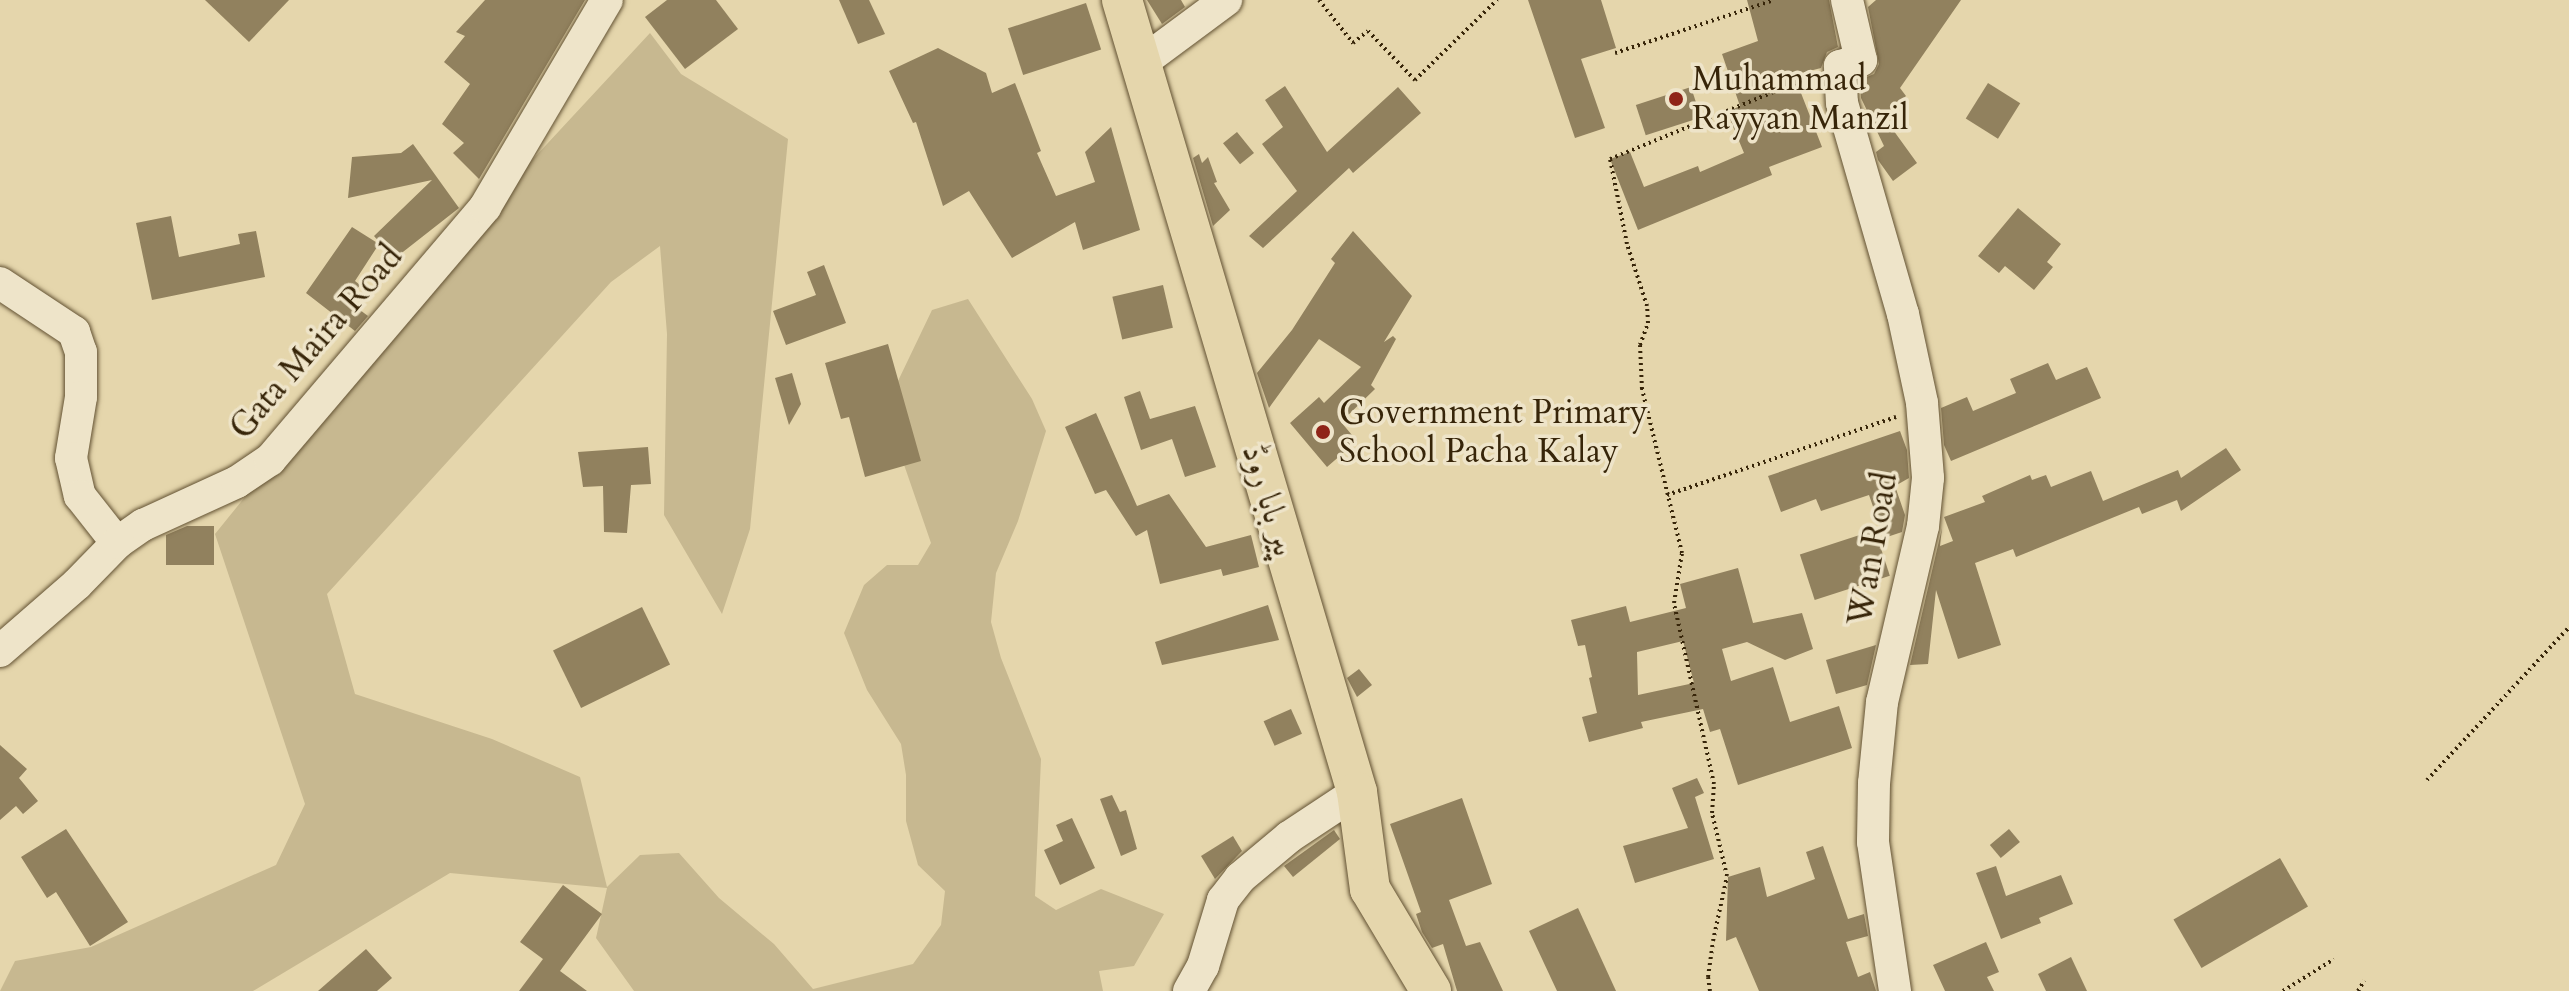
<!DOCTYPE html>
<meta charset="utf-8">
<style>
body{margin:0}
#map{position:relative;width:2569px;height:991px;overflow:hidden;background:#e5d6ac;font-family:Cardo,Amiri,serif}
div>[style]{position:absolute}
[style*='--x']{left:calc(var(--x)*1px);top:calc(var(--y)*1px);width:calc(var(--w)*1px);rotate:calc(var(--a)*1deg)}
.green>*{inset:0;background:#c7b890}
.building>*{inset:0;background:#91815e;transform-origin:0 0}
.path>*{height:4px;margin-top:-2px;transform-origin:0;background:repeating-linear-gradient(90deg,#372509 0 2px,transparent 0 6px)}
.roads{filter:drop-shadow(0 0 2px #625132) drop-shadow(0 0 2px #625132)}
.minor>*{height:32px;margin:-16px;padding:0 16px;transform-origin:16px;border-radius:16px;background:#eee4c9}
.major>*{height:40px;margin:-20px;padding:0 20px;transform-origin:20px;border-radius:20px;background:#e5d6ac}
.dots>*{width:22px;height:22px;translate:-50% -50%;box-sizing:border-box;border:4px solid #eee4c9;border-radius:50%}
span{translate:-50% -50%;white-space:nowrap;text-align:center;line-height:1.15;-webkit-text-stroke:7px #eee4c9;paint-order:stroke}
.poi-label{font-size:34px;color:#372509}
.left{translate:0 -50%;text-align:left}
.street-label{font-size:34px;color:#372509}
</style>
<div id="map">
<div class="green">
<i style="clip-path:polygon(650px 33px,681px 74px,788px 139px,750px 529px,722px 614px,664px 515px,667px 334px,660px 246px,611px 282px,327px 594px,355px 694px,492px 739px,580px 777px,607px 887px,640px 855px,679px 853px,719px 898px,774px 944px,813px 989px,913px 964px,941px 925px,945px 891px,918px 865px,906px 821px,906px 775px,901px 744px,867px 690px,844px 633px,864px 585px,887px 565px,918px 565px,931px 543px,890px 424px,898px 381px,932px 310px,968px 299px,1032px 399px,1046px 431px,1018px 521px,996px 573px,991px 622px,1001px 658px,1041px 759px,1035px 896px,1056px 910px,1101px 889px,1164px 914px,1134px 966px,1099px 971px,1103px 991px,634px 991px,596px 938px,607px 888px,450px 873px,253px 991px,0 991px,15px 961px,91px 947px,276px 865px,305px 804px,215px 534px,418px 283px)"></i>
</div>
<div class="building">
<i style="clip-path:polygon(205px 0,289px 0,249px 42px)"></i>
<i style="clip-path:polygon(485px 0,585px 0,479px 179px,453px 153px,464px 143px,442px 124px,470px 84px,444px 62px,465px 36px,456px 32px)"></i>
<i style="clip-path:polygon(667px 0,716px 0,738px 29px,685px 69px,645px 17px)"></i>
<i style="clip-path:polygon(839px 0,869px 0,885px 34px,858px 44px)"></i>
<i style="clip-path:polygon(1147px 0,1181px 0,1185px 7px,1162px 24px)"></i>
<i style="clip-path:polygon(1528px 0,1601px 0,1616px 48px,1581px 59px,1605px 128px,1575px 138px)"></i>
<i style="clip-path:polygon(1747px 0,1829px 0,1838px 47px,1827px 52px,1821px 68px,1794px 75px,1822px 147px,1769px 167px,1772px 175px,1638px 230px,1610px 159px,1630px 152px,1644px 187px,1698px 166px,1700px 172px,1744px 153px,1727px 112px,1740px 106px,1722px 54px,1758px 41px)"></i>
<i style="clip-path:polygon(1876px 0,1961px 0,1900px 88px,1906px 96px,1883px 116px,1917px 163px,1893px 181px,1878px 160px,1876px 152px,1884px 146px,1861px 98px,1860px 80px,1874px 74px,1879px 64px,1868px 7px)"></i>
<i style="left:1086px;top:3px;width:49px;height:82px;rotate:72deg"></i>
<i style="clip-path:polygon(938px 48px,986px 73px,992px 93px,1015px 83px,1041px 151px,1037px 153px,1056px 196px,1095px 182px,1085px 152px,1111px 127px,1140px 230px,1083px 250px,1075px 222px,1012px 258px,969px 191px,943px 206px,916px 122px,913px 123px,889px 71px)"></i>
<i style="left:1988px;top:83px;width:38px;height:42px;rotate:32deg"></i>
<i style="clip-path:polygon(1285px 86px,1327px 152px,1398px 87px,1421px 113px,1353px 173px,1349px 168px,1263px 248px,1249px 236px,1297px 191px,1262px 144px,1283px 127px,1265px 100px)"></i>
<i style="left:1691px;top:87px;width:32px;height:58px;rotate:72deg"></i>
<i style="left:1237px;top:132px;width:27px;height:18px;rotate:51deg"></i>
<i style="clip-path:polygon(413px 144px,459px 208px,394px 259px,374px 236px,432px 180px,348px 198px,352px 157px,401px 153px)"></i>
<i style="clip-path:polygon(1199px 154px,1202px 163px,1208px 157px,1217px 182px,1214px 183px,1230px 210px,1213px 226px,1193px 158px)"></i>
<i style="clip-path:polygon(2018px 208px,2061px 244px,2047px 262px,2053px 267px,2034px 290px,2005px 266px,1999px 273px,1978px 256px)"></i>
<i style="clip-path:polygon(171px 216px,179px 257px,240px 244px,238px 234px,256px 231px,265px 277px,152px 300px,136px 223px)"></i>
<i style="clip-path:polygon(352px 227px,379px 244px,355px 281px,360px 285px,348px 301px,368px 316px,355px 331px,306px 293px)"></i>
<i style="clip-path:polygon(1353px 231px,1412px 296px,1384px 342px,1393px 336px,1396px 339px,1371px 385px,1375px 389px,1341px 422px,1357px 441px,1327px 467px,1290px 423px,1319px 397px,1324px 403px,1361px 367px,1319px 339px,1269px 408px,1257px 373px,1292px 330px,1335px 263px,1331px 259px)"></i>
<i style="clip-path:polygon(824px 265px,846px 323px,786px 345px,773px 311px,816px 295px,807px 272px)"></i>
<i style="left:1163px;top:285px;width:44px;height:52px;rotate:77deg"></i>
<i style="clip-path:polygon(888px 344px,921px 461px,865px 477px,849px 417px,841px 419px,825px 363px)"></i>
<i style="clip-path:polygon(2048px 363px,2056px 380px,2087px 367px,2101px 398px,1951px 461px,1944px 445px,1941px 408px,1967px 397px,1973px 411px,2016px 393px,2010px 379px)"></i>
<i style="clip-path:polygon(792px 373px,801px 404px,789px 425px,775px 378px)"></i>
<i style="clip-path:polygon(1140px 391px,1150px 419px,1195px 406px,1216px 467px,1185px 477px,1172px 439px,1141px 450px,1124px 397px)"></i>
<i style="clip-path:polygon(1096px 413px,1137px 506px,1169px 494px,1206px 547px,1251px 535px,1259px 567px,1223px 576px,1221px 569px,1160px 584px,1147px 530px,1136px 536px,1106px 490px,1095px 494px,1065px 427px)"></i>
<i style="clip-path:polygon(1900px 431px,1907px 450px,1909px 478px,1895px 486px,1905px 515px,1902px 532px,1884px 538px,1869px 495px,1821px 511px,1816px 499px,1781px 512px,1768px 476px)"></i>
<i style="clip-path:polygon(648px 447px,651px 484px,631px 485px,627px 533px,604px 532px,603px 486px,583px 487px,578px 452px)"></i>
<i style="clip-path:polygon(2226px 448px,2241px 470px,2181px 511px,2177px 500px,2142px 514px,2139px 507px,2016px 557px,2013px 549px,1975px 563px,2001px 645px,1958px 659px,1936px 590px,1928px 664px,1910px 665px,1942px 528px,1940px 546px,1953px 541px,1944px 517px,1985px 502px,1982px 496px,2030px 475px,2032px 480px,2046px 475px,2051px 487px,2091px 471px,2103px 501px,2178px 470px,2181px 478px)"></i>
<i style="clip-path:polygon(187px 526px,214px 526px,214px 565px,166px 565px,166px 535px)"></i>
<i style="left:1875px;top:530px;width:48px;height:79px;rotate:72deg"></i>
<i style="clip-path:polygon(evenodd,1738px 568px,1753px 623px,1802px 613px,1813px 649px,1785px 660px,1747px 642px,1722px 649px,1731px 681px,1773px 667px,1790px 722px,1839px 706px,1852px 748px,1738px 785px,1720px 729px,1710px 732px,1703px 709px,1641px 722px,1643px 728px,1589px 742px,1582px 717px,1597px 713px,1589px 678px,1592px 677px,1585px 645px,1578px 646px,1571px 620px,1626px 606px,1630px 622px,1686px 608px,1680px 584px,1738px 568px,1683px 641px,1694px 683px,1638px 695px,1637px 652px,1683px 641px)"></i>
<i style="clip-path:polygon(1268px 605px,1279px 640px,1162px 665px,1155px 642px)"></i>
<i style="left:642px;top:607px;width:64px;height:99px;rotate:64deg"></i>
<i style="clip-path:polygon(1876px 645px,1867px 685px,1836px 694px,1826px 660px)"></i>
<i style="clip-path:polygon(1359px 669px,1372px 685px,1357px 697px,1347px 678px)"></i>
<i style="left:1291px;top:709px;width:27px;height:30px;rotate:66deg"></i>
<i style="clip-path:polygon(0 745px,27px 769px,19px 778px,38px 801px,23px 814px,16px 806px,0 820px)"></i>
<i style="clip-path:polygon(1697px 778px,1704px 793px,1695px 797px,1714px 859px,1635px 883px,1623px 846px,1688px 828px,1672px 788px)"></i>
<i style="clip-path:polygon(1112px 795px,1120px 812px,1126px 810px,1137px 849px,1121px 856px,1100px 799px)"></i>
<i style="clip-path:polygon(1462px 798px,1492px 884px,1449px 900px,1466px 946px,1480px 942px,1503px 991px,1457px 991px,1443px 944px,1432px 948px,1422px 932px,1416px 914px,1421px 912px,1390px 824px)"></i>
<i style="clip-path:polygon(1072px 818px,1095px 868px,1060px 885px,1044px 850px,1063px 841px,1056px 825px)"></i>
<i style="clip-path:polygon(66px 829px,128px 922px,90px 946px,56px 892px,47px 898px,21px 857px)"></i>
<i style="left:2009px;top:829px;width:17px;height:25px;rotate:50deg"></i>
<i style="clip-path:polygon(1334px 830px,1340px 839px,1293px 877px,1284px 866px)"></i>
<i style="clip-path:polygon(1233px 836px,1242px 851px,1215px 879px,1201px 856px)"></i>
<i style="clip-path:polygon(1823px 846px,1848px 919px,1864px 914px,1868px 936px,1846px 942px,1858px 977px,1870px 972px,1876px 991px,1759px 991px,1736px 937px,1726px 941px,1728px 877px,1760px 867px,1767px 897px,1815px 879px,1806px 852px)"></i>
<i style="left:2280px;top:858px;width:56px;height:123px;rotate:60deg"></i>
<i style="clip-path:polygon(1996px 866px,2006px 896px,2061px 875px,2073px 904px,2039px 918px,2041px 923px,2001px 939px,1976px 873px)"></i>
<i style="clip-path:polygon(563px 885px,602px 914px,560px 971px,587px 991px,519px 991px,543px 959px,520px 942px)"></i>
<i style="clip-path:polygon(1578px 908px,1616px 991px,1557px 991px,1529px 931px)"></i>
<i style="clip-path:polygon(1986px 942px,1999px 972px,1987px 977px,1994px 991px,1945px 991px,1933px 965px)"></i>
<i style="clip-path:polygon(366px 949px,392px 978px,377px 991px,318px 991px)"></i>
<i style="clip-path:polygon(2071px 957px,2087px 991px,2046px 991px,2038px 974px)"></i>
</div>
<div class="path">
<i style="--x:1319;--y:0;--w:55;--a:51.7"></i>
<i style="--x:1353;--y:43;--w:19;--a:-39"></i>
<i style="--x:1368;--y:31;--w:68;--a:46.2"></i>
<i style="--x:1415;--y:80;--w:115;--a:-44.3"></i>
<i style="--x:1615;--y:53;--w:168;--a:-18.4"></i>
<i style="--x:1667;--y:495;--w:242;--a:-18.8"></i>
<i style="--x:2427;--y:780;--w:209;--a:-47.1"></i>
<i style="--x:1710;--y:991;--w:14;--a:-98"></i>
<i style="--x:1708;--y:977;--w:36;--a:-82"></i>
<i style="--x:1713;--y:941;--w:66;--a:-77.8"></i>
<i style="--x:1727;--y:876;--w:65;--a:-103.4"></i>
<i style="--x:1712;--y:813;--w:29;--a:-86"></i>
<i style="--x:1714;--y:784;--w:185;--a:-102.5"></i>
<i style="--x:1674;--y:603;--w:51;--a:-80.9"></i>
<i style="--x:1682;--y:553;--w:169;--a:-103.7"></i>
<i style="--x:1642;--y:389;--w:44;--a:-92.6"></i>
<i style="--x:1640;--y:345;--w:23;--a:-70"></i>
<i style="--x:1648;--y:323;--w:17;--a:-93"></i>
<i style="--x:1647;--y:306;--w:65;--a:-107.9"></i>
<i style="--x:1627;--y:244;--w:87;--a:-101.3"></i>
<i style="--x:1610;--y:159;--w:222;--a:-22.3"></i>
<i style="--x:2283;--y:991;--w:60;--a:-32.1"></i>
<i style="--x:2358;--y:991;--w:12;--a:-59"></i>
</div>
<div class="roads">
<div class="minor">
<i style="--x:1847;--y:0;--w:62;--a:76.9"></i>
<i style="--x:1861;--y:60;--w:22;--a:164"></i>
<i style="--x:1840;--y:66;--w:37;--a:87"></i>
<i style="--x:1842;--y:103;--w:220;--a:73.9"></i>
<i style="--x:1903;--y:314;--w:91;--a:77.9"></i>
<i style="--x:1922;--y:403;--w:75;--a:85.4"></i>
<i style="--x:1928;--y:478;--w:48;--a:95.9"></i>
<i style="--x:1923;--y:526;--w:181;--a:103.1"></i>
<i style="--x:1882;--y:702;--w:81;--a:95.6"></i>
<i style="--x:1874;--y:783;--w:59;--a:91"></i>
<i style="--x:1873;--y:842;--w:151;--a:81.6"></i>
<i style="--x:1141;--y:63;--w:106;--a:-36.5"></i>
<i style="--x:0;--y:283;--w:89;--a:33.5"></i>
<i style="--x:74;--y:332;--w:21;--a:71"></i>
<i style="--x:81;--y:352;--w:45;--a:90"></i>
<i style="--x:81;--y:397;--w:62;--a:99.3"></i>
<i style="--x:71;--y:458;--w:39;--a:77"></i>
<i style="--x:80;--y:496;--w:60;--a:51.8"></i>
<i style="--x:0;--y:651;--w:102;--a:-41"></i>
<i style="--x:77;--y:584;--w:57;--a:-45.7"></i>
<i style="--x:117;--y:543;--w:32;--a:-35"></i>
<i style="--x:143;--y:525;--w:103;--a:-24.6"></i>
<i style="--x:237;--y:482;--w:40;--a:-34"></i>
<i style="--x:270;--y:460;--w:332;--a:-49.6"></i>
<i style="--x:485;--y:207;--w:240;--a:-59.5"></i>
<i style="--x:1189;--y:991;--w:29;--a:-61"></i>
<i style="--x:1203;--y:966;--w:69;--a:-73.1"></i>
<i style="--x:1223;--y:900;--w:28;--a:-52"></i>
<i style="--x:1240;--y:878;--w:64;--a:-39.9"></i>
<i style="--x:1289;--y:837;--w:82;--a:-33.5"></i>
</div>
<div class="major">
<i style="--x:1122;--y:0;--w:826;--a:73.47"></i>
<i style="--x:1357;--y:792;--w:98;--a:82.4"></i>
<i style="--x:1370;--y:889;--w:119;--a:59.1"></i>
</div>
</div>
<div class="dots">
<i style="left:1676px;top:99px;background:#8f2418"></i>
<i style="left:1323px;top:432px;background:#8f2418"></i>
</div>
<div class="poi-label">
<span class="left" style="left:1692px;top:99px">Muhammad<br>Rayyan Manzil</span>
<span class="left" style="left:1339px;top:432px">Government Primary<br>School Pacha Kalay</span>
</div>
<div class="street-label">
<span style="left:316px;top:342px;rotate:-49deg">Gata Maira Road</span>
<span style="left:1269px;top:500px;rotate:73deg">پیر بابا روڈ</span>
<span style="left:1873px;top:549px;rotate:-80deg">Wan Road</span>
</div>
</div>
